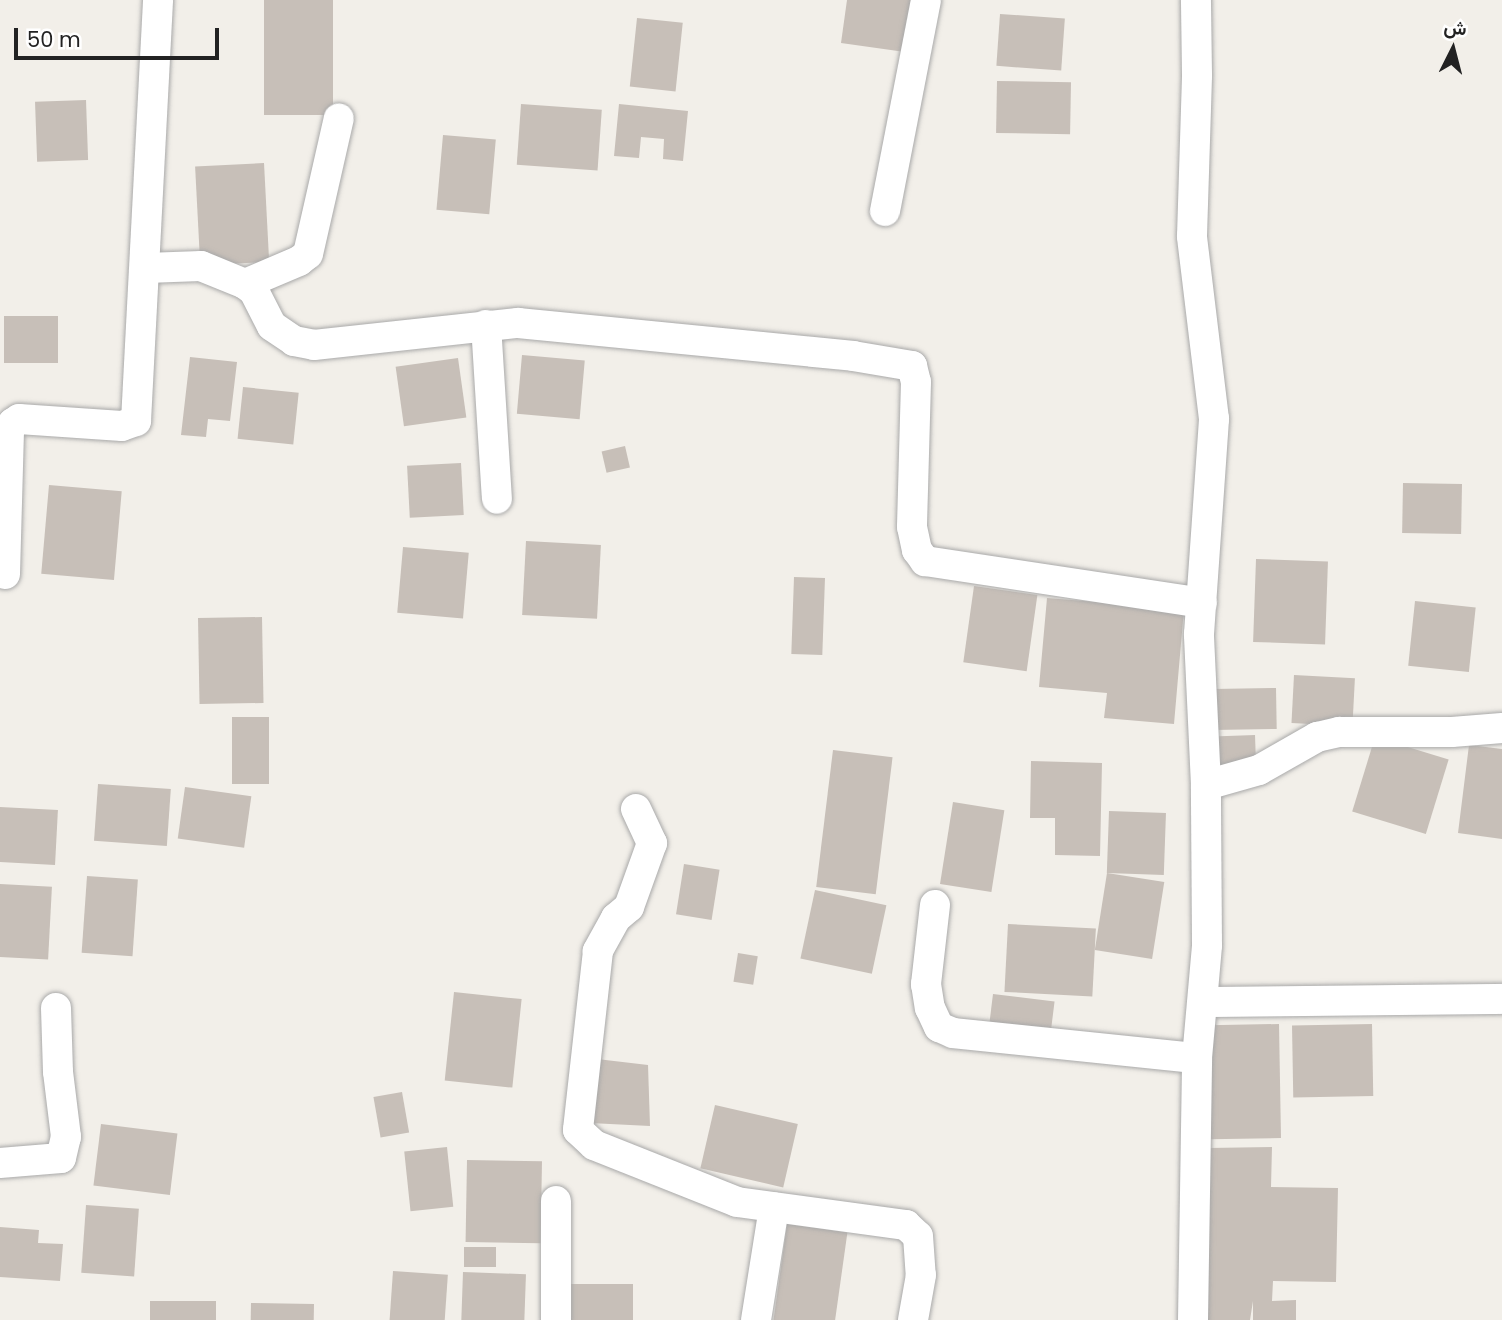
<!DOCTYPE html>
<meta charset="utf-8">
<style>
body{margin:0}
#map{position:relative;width:1502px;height:1320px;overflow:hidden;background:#f2efe9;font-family:Poppins,Vazirmatn,sans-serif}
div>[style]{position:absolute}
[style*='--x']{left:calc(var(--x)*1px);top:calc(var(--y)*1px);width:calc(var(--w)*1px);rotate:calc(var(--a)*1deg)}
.building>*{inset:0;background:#c7bfb8;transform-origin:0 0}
.roads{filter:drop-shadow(0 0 2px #a9a9a9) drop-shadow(0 0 2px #a9a9a9)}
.street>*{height:30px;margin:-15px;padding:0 15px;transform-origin:15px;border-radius:15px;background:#fff}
span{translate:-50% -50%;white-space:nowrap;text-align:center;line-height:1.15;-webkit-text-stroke:6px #fff;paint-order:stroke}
.north{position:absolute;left:1418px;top:14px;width:70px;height:70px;-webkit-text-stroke:5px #fff;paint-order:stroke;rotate:6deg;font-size:19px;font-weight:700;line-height:28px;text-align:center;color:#222}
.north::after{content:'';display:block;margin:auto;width:24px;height:32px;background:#222;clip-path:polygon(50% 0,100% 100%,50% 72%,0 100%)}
.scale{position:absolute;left:14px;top:28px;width:205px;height:32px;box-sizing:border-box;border:4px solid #222;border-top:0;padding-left:9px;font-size:21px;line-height:24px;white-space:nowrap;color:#222;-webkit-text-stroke:5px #fff;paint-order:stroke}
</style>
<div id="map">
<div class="building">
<i style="left:264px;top:0;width:69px;height:115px"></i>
<i style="clip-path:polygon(847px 0,913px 0,905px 52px,841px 43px)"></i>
<i style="left:1000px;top:14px;width:65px;height:52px;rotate:4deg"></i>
<i style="left:637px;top:18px;width:46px;height:69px;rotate:6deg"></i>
<i style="left:997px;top:81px;width:74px;height:52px;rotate:1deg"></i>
<i style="left:86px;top:100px;width:60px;height:51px;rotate:88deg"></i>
<i style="left:521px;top:104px;width:81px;height:61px;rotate:4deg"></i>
<i style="clip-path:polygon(619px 104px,688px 111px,683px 161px,663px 159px,664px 139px,641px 137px,639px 158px,614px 156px)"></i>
<i style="left:443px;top:135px;width:53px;height:75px;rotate:5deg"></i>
<i style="left:264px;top:163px;width:99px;height:69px;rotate:87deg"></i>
<i style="left:4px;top:316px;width:54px;height:47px"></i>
<i style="left:522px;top:355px;width:63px;height:59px;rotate:5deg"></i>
<i style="clip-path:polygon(190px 357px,237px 362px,230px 421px,208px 419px,206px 437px,181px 435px)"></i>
<i style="left:458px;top:358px;width:60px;height:63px;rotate:82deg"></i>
<i style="left:243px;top:387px;width:56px;height:52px;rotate:6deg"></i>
<i style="left:625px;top:446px;width:22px;height:24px;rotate:77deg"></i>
<i style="left:461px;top:463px;width:52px;height:54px;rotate:87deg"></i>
<i style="left:1403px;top:483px;width:59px;height:50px;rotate:1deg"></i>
<i style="left:49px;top:485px;width:73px;height:89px;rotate:5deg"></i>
<i style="left:526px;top:541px;width:75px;height:74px;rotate:3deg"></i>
<i style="left:403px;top:547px;width:66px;height:66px;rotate:5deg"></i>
<i style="left:1256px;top:559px;width:72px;height:83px;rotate:2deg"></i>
<i style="left:794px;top:577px;width:31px;height:77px;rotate:2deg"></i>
<i style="left:974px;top:586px;width:64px;height:77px;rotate:8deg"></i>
<i style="clip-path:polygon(1047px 598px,1184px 609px,1174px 724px,1104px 718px,1107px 693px,1039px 687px)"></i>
<i style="left:1415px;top:601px;width:61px;height:65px;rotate:6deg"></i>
<i style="left:262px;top:617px;width:86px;height:64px;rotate:89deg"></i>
<i style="left:1294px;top:675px;width:61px;height:48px;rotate:3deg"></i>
<i style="left:1276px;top:688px;width:41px;height:63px;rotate:89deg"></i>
<i style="left:232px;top:717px;width:37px;height:67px"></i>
<i style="left:1255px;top:735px;width:34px;height:42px;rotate:88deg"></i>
<i style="left:1375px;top:737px;width:77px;height:78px;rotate:17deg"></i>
<i style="clip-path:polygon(1469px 745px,1502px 749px,1502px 839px,1458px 833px)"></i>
<i style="left:833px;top:750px;width:60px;height:138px;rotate:7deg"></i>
<i style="clip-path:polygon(1031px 761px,1102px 763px,1100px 856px,1055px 855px,1055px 818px,1030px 818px)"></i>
<i style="left:98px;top:784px;width:73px;height:57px;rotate:4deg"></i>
<i style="left:185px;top:787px;width:67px;height:52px;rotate:8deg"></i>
<i style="left:953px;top:802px;width:52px;height:83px;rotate:9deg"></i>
<i style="left:0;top:807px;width:58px;height:55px;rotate:3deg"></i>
<i style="left:1109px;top:811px;width:57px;height:62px;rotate:2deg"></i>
<i style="left:684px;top:864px;width:36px;height:51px;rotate:9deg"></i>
<i style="left:1107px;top:873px;width:58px;height:78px;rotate:9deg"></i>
<i style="left:87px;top:876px;width:51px;height:77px;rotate:4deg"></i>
<i style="left:0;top:884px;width:52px;height:73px;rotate:3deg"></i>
<i style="left:815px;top:890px;width:73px;height:70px;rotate:12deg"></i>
<i style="left:1008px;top:924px;width:88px;height:68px;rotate:3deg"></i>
<i style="left:738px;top:953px;width:20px;height:29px;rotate:9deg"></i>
<i style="left:454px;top:992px;width:68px;height:89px;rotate:6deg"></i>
<i style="left:993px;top:994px;width:62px;height:35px;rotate:7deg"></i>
<i style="left:1279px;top:1024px;width:114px;height:71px;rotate:89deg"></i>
<i style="left:1372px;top:1024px;width:72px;height:80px;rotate:89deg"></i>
<i style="clip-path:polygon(597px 1059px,648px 1065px,650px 1126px,590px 1123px)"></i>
<i style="left:402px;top:1092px;width:41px;height:29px;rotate:80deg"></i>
<i style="left:715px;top:1105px;width:85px;height:65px;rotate:13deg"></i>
<i style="left:101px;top:1124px;width:77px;height:62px;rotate:7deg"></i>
<i style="left:447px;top:1147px;width:60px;height:43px;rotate:84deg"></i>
<i style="clip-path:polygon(1272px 1147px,1271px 1187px,1338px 1188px,1336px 1282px,1273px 1281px,1272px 1301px,1296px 1300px,1296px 1320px,1253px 1320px,1253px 1301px,1250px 1320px,1201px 1320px,1208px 1148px)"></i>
<i style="left:467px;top:1160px;width:75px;height:82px;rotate:1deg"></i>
<i style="left:86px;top:1205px;width:53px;height:68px;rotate:4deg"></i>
<i style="left:787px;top:1224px;width:61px;height:97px;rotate:8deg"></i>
<i style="clip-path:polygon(0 1227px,39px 1230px,38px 1243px,63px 1244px,60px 1281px,0 1277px)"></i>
<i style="left:496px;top:1247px;width:20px;height:32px;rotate:90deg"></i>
<i style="left:393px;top:1271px;width:55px;height:49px;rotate:4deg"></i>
<i style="left:463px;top:1272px;width:63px;height:48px;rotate:2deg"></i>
<i style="left:567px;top:1284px;width:66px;height:36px"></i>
<i style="left:150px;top:1301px;width:66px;height:19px"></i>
<i style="left:251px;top:1303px;width:63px;height:17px;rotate:1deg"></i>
</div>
<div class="roads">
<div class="street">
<i style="--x:885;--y:211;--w:215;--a:-79"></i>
<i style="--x:146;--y:268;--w:55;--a:-2.1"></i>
<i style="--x:201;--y:266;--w:48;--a:22.2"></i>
<i style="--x:245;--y:284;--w:11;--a:38"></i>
<i style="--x:254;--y:291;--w:39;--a:63"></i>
<i style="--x:272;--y:326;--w:27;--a:34"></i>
<i style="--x:294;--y:341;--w:20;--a:11"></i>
<i style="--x:314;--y:345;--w:205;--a:-6.2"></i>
<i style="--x:518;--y:323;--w:337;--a:5.6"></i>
<i style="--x:853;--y:356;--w:60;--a:9.6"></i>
<i style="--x:912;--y:366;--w:16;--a:76"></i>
<i style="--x:916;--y:382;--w:145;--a:91.6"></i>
<i style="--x:912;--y:527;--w:24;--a:78"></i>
<i style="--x:917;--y:550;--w:14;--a:54"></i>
<i style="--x:925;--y:561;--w:280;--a:8.6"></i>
<i style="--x:245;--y:284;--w:59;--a:-23.1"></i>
<i style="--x:299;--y:261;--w:11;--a:-38"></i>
<i style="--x:308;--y:254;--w:139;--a:-77.2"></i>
<i style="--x:486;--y:325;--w:174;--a:86.4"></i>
<i style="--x:5;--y:574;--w:144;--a:-88.4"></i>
<i style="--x:9;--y:430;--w:8;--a:-60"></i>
<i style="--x:13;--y:423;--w:7;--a:-34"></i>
<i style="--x:19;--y:419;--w:103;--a:3.9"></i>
<i style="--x:122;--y:426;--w:15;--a:-20"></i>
<i style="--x:136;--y:421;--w:422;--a:-87"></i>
<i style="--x:1206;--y:785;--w:55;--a:-15.8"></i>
<i style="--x:1259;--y:770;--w:67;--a:-29.6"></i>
<i style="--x:1317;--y:737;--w:23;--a:-13"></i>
<i style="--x:1339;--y:732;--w:113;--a:0"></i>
<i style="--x:1452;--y:732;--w:50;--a:-4.6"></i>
<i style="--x:636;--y:809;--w:38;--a:65"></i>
<i style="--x:652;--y:843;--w:68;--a:109.8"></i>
<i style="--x:629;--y:907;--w:17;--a:140"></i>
<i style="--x:616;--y:918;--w:38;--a:119"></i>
<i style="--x:598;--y:951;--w:180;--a:96.4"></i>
<i style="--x:578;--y:1130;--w:22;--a:43"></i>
<i style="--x:594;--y:1145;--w:154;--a:21.7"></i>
<i style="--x:737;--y:1202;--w:171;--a:7.8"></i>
<i style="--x:906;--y:1225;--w:16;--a:43"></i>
<i style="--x:918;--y:1236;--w:39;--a:86"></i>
<i style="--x:921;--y:1275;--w:46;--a:100.1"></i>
<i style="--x:935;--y:905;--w:80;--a:96.5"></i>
<i style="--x:926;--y:984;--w:24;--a:81"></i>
<i style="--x:930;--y:1008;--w:21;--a:65"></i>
<i style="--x:939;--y:1027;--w:15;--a:23"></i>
<i style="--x:953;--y:1033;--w:245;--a:5.9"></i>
<i style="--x:1203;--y:1002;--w:299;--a:-0.6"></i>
<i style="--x:0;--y:1163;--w:61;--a:-4.7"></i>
<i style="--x:61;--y:1158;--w:22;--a:-77"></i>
<i style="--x:66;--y:1137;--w:65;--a:-97"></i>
<i style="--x:58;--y:1072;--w:64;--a:-91.8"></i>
<i style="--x:556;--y:1320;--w:119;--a:-90"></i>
<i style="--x:756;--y:1320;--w:114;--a:-80.9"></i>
<i style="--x:1193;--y:1320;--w:262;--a:-89.1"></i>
<i style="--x:1197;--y:1058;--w:113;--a:-84.9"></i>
<i style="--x:1207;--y:945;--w:160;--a:-90.4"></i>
<i style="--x:1206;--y:785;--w:151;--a:-92.7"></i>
<i style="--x:1199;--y:634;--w:216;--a:-86"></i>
<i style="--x:1214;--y:419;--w:184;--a:-96.9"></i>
<i style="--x:1192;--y:236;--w:161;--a:-88.2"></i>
<i style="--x:1197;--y:75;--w:75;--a:-90.8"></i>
</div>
</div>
<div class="north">ش</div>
<div class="scale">50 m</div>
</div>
